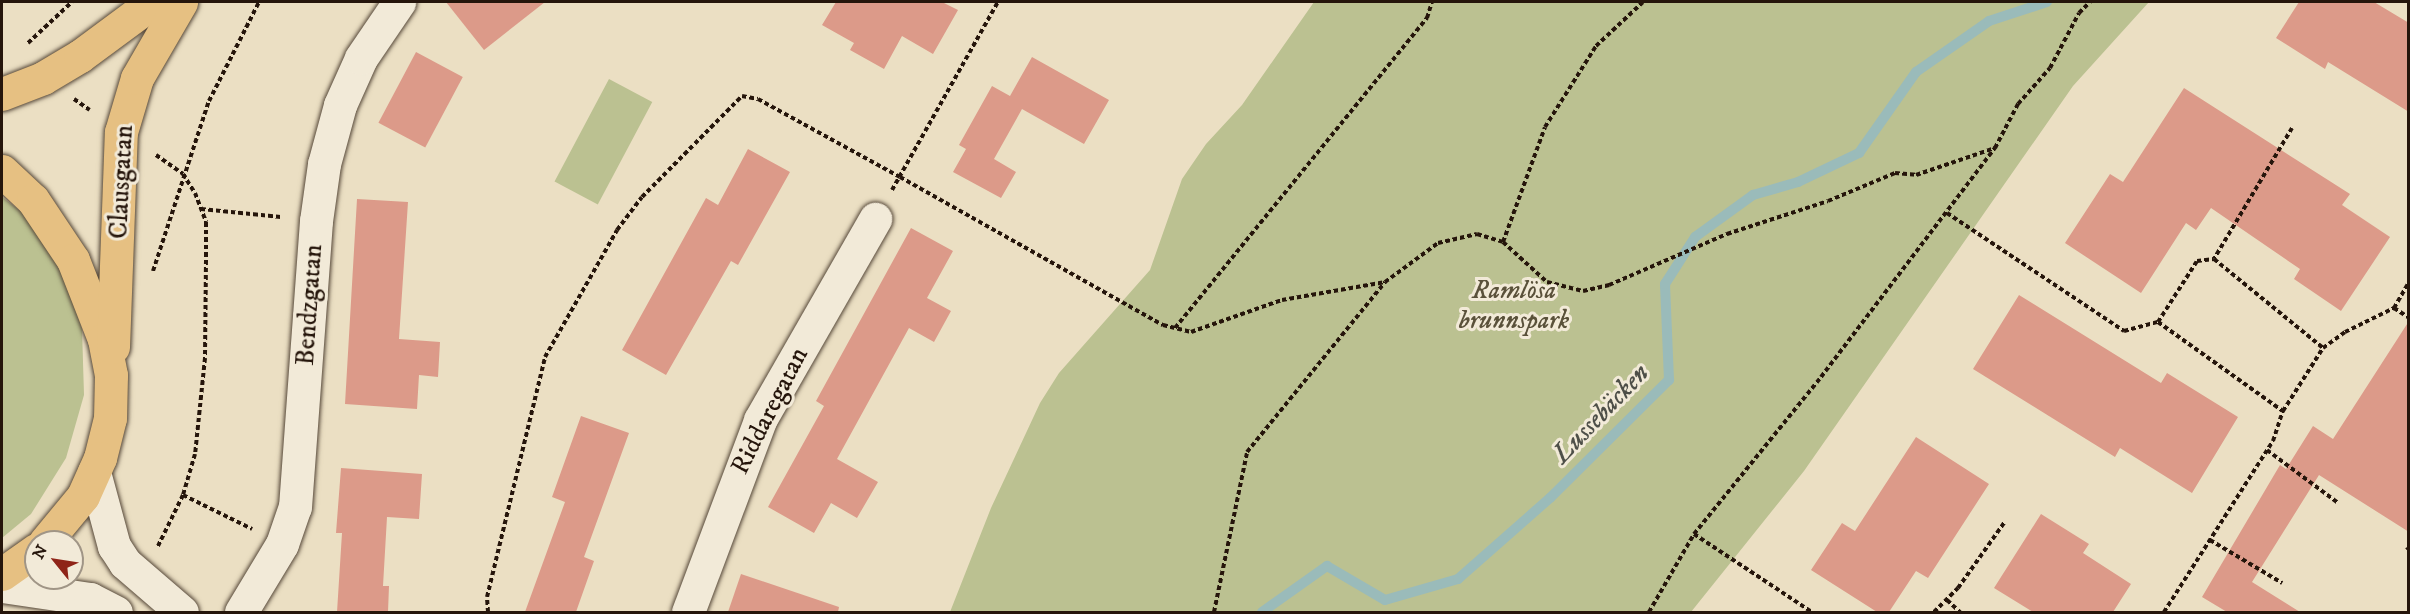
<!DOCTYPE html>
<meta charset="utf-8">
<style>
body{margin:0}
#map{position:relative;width:2410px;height:614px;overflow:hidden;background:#ebdfc3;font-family:"IM FELL DW Pica",serif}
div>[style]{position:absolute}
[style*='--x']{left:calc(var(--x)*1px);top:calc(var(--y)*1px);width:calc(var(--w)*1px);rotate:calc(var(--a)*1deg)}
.green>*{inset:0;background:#bbc191;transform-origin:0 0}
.stream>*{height:10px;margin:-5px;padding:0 5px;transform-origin:5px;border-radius:5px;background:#9abbba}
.building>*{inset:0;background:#dc9a89;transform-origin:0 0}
.path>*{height:4px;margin-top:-2px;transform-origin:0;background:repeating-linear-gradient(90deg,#25150b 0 4.5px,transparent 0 7.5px)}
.roads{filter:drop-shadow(0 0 2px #564839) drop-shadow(0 0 2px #564839)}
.minor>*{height:33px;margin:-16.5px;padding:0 16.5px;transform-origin:16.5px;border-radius:16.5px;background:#f2ead8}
.major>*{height:33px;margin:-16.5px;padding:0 16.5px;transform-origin:16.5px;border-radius:16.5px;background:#e6c082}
span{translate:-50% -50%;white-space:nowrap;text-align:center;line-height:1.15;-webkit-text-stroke:6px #f2ead8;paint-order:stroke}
.street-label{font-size:26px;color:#25150b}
.park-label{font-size:26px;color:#5a513a;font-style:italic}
.water-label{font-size:27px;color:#4e4f48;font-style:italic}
.frame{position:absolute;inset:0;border:3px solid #25150b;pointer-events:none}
.north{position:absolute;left:24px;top:530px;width:60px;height:60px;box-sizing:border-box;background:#f2ead8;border:2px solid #a09586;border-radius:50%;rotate:300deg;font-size:16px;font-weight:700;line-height:24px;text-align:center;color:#25150b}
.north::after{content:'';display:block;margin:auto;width:21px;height:27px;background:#8f2418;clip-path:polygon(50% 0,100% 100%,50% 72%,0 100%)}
</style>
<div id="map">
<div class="green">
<i style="clip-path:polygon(1314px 2px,2149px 2px,2073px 86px,1804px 471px,1691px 612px,950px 612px,991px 508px,1040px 403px,1059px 373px,1150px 270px,1182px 179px,1206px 144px,1242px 105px)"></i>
<i style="left:609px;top:79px;width:49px;height:116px;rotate:28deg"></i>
<i style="clip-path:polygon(2px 197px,23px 213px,61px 267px,82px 329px,84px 395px,66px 458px,31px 514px,2px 538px)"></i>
</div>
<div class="stream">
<i style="--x:1262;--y:612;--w:80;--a:-35.3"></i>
<i style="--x:1327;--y:566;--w:67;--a:30.4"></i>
<i style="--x:1385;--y:600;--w:76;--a:-16"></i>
<i style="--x:1458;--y:579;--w:123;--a:-41.4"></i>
<i style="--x:1550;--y:498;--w:168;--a:-44.8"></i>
<i style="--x:1669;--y:380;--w:96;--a:-92.4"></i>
<i style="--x:1665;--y:284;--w:56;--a:-57.4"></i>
<i style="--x:1695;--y:237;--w:72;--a:-35.9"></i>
<i style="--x:1753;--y:195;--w:47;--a:-16.1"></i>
<i style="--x:1798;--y:182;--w:68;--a:-25.4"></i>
<i style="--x:1859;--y:153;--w:99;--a:-54.9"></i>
<i style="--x:1916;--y:72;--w:89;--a:-34.9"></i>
<i style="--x:1989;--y:21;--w:61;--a:-18.1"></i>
</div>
<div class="building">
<i style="clip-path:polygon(446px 2px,545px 2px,484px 50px)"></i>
<i style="clip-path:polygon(836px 2px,942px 2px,958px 10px,933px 54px,902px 36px,884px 69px,850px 50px,854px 43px,822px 25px)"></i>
<i style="clip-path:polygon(2299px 2px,2374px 2px,2409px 23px,2409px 112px,2328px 62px,2325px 69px,2276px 38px)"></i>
<i style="left:416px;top:52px;width:53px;height:80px;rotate:28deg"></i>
<i style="clip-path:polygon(1032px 57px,1109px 100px,1084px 144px,1022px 109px,994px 159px,1016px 172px,1001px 198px,953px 172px,966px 149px,959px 145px,992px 86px,1010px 96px)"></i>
<i style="clip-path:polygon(2184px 88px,2350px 194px,2342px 205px,2390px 237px,2341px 311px,2294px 279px,2300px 269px,2211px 208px,2196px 230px,2186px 223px,2141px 293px,2065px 243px,2110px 174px,2123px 182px)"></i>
<i style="clip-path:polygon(748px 149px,790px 172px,738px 265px,731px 261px,666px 375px,622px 350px,706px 198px,718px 205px)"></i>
<i style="clip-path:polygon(357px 199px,408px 202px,399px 339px,440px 342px,438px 377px,419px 375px,417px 409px,345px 404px)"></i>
<i style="clip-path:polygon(911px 228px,953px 251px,927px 298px,951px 311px,934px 342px,909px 328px,837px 459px,878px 482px,857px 518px,831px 503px,814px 533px,768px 507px,824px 406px,816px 401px)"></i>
<i style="clip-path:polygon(2019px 295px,2161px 383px,2167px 373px,2238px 417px,2192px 493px,2120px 448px,2115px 457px,1973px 369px)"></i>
<i style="clip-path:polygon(2409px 321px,2409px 532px,2319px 475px,2252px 582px,2300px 612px,2227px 612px,2202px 597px,2280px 465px,2286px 469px,2313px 426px,2333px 439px)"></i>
<i style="clip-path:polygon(581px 416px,629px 433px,584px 557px,594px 561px,576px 612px,525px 612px,565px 502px,552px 497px)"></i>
<i style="clip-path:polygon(1916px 437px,1989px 484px,1928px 578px,1916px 571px,1889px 612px,1877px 612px,1811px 570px,1842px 523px,1855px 531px)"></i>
<i style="clip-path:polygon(341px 468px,422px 474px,419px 519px,387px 517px,383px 586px,389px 586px,388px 612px,337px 612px,342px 533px,336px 533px)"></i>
<i style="clip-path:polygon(2041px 514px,2089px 544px,2083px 553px,2131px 584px,2113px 612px,2033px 612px,1994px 588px)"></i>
<i style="clip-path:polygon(741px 574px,839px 607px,838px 612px,728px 612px)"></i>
</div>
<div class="path">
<i style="--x:28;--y:43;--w:60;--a:-43"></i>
<i style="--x:74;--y:99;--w:19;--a:35"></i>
<i style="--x:2292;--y:128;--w:152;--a:120.8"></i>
<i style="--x:2214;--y:259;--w:141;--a:39.2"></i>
<i style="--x:156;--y:155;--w:33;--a:35"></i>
<i style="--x:183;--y:174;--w:22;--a:58"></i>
<i style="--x:195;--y:193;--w:31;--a:69"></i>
<i style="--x:206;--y:222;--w:38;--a:90"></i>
<i style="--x:206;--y:260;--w:98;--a:90.6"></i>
<i style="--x:205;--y:358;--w:97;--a:95.9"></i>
<i style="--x:195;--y:454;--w:43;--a:106.3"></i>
<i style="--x:183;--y:495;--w:57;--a:116.1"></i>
<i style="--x:892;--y:190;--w:216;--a:-60.6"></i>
<i style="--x:201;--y:209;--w:80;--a:5.7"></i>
<i style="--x:1947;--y:213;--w:213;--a:33.7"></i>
<i style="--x:2124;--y:331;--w:35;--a:-15"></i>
<i style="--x:2158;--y:322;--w:153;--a:35.5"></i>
<i style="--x:1503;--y:242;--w:122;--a:-69.9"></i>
<i style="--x:1545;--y:127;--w:96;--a:-57.8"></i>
<i style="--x:1596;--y:46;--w:64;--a:-43.1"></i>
<i style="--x:153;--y:271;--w:179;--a:-71.8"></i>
<i style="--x:209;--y:101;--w:111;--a:-63.2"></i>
<i style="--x:2394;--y:308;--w:17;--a:33"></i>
<i style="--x:2158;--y:322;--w:72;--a:-57.4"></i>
<i style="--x:2197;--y:261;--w:17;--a:-7"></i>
<i style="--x:1175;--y:328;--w:400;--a:-50.9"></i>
<i style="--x:1427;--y:18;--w:17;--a:-73"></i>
<i style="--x:2267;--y:450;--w:89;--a:36.7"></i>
<i style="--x:183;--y:495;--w:77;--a:26.2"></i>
<i style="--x:1694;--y:534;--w:141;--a:33.5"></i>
<i style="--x:2210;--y:540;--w:84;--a:30.8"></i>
<i style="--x:2407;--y:550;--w:2;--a:-63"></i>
<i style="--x:1947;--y:600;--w:18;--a:43"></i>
<i style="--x:488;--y:612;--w:15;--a:-94"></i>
<i style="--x:487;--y:597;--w:247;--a:-76.4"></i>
<i style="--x:545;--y:357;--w:146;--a:-60.4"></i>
<i style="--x:617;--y:230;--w:41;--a:-52.9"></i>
<i style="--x:642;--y:197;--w:142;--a:-45.3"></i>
<i style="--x:742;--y:96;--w:16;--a:11"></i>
<i style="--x:758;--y:99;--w:162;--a:28.8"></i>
<i style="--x:900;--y:177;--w:302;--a:29.4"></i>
<i style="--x:1163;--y:325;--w:29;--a:14"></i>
<i style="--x:1191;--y:332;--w:96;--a:-19.4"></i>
<i style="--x:1282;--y:300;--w:105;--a:-9.9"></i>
<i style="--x:1214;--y:612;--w:163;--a:-78.3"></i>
<i style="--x:1247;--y:452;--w:219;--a:-50.9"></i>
<i style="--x:1385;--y:282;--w:66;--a:-36.3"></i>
<i style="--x:1438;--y:243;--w:40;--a:-13"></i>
<i style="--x:1477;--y:234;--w:27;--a:17"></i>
<i style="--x:1503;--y:242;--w:59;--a:42.3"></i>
<i style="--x:1547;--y:282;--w:37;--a:14"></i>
<i style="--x:1583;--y:291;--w:27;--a:-13"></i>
<i style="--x:1609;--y:285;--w:129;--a:-23.4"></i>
<i style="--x:1727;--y:234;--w:106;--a:-18.1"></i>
<i style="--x:1828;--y:201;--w:73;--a:-22.7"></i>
<i style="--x:1895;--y:173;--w:21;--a:5"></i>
<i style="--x:1916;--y:175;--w:83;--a:-18.9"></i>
<i style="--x:1649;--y:612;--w:90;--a:-60"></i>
<i style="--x:1694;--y:534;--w:202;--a:-51"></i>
<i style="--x:1821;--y:377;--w:288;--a:-52.8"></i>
<i style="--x:1995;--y:148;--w:50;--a:-62.4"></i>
<i style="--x:2018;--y:104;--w:48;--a:-48.4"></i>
<i style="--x:2050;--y:68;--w:62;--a:-62.2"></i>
<i style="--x:2079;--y:13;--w:16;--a:-45"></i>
<i style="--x:1934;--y:612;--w:34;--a:-45"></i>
<i style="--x:1958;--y:588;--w:80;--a:-54.7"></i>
<i style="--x:2164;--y:612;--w:203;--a:-57.5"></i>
<i style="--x:2273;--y:441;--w:32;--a:-72"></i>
<i style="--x:2283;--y:411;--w:75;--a:-57.6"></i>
<i style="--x:2323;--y:348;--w:27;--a:-36"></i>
<i style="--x:2345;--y:332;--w:55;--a:-26.1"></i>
<i style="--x:2394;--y:308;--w:28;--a:-60"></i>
</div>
<div class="roads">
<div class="minor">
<i style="--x:94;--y:472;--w:77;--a:74.9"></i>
<i style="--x:114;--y:546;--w:20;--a:57"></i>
<i style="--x:125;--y:563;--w:75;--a:40.7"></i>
<i style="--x:2;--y:586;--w:89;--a:8.4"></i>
<i style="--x:90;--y:599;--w:29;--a:27"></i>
<i style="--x:241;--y:612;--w:79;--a:-58.9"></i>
<i style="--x:282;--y:544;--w:39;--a:-71"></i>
<i style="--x:295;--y:507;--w:287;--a:-85.8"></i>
<i style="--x:316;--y:221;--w:58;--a:-82"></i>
<i style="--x:324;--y:164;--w:61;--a:-74.8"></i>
<i style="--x:340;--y:105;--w:51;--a:-65.9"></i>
<i style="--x:361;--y:58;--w:68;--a:-55.8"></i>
<i style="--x:688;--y:612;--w:205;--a:-69.4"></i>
<i style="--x:760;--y:420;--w:232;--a:-60.2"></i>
</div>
<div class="major">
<i style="--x:2;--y:94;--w:44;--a:-21.3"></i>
<i style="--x:43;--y:78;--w:43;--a:-30.7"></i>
<i style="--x:80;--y:56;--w:91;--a:-36.5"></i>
<i style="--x:2;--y:171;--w:42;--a:43.1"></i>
<i style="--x:33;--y:200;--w:72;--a:56.3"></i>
<i style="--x:73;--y:260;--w:85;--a:68.6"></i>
<i style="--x:104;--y:339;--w:37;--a:79"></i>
<i style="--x:111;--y:375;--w:43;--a:91.3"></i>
<i style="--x:110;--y:418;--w:41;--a:104"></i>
<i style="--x:100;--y:458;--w:42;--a:114.1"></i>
<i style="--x:83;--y:496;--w:60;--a:129.6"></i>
<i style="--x:113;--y:347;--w:215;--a:-87.9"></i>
<i style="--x:121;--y:132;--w:56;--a:-73.5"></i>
<i style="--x:137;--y:78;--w:88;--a:-59.9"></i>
<i style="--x:2;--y:574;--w:42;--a:-35.2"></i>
</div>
</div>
<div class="street-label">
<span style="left:122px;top:182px;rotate:-87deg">Clausgatan</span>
<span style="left:310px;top:305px;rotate:-86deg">Bendzgatan</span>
<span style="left:770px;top:411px;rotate:-63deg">Riddaregatan</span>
</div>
<div class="park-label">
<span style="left:1514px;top:306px">Ramlösa<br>brunnspark</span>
</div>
<div class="water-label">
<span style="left:1601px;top:414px;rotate:-46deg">Lussebäcken</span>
</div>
<div class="frame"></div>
<div class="north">N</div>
</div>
